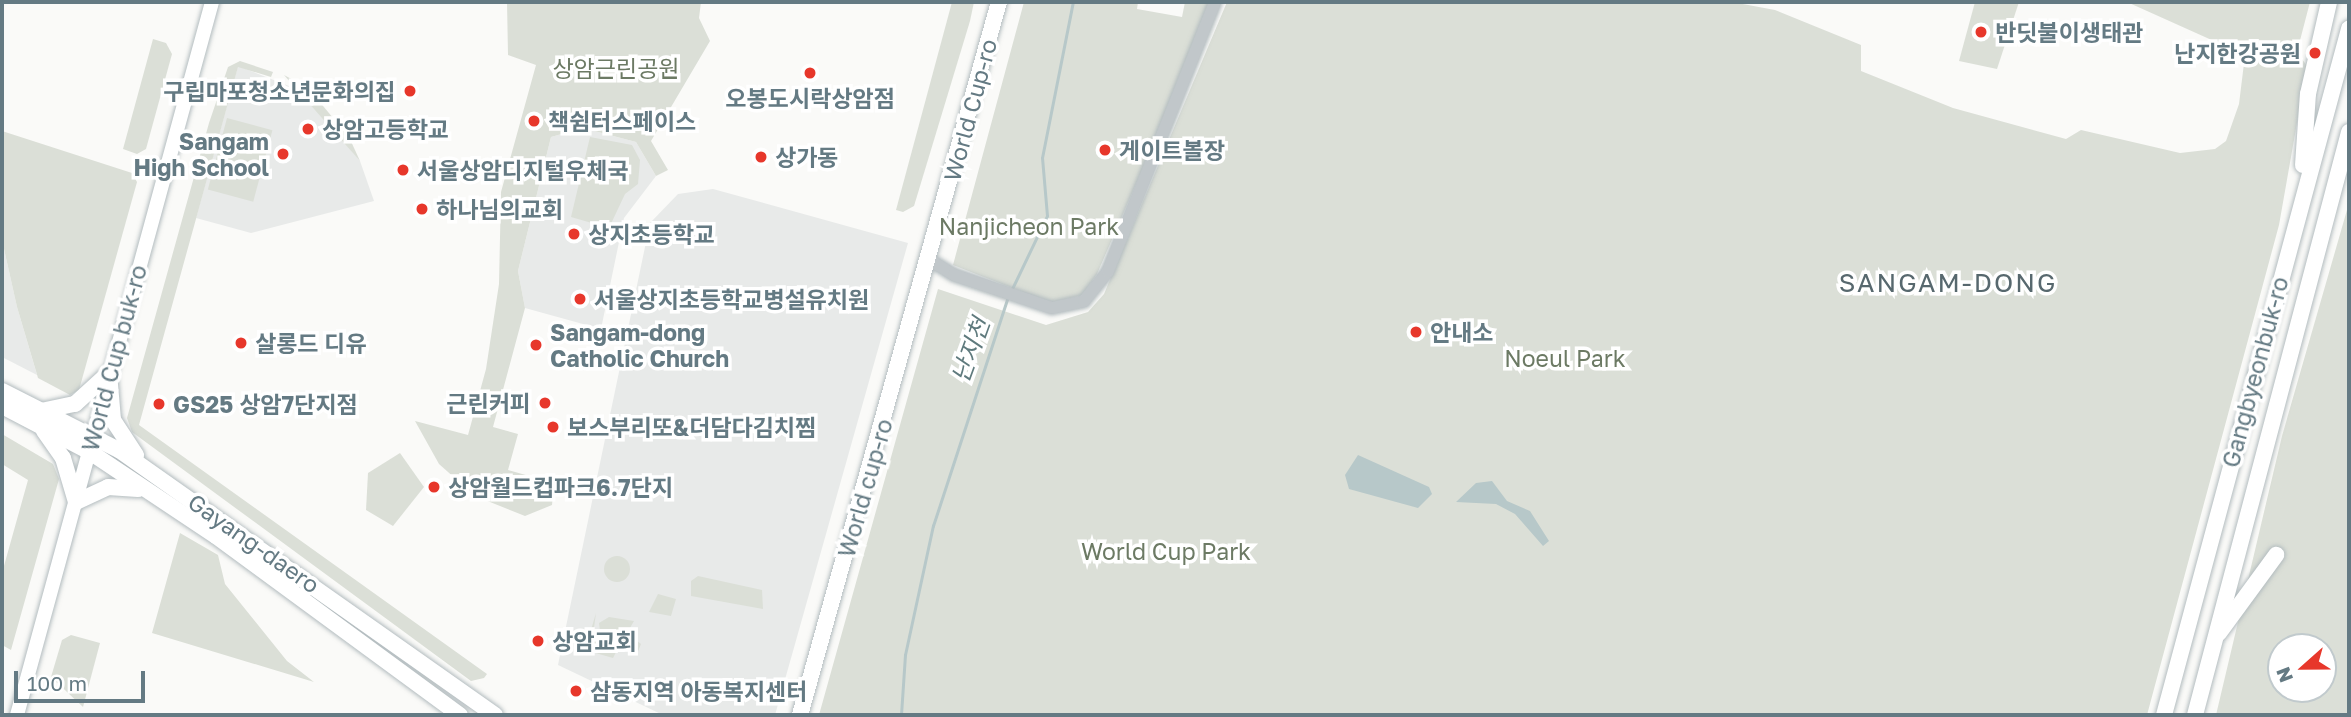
<!DOCTYPE html>
<meta charset="utf-8">
<style>
body{margin:0}
#map{position:relative;width:2351px;height:717px;overflow:hidden;background:#fafaf8;font-family:"Golos Text","Noto Sans KR",sans-serif}
div>[style]{position:absolute}
[style*='--x']{left:calc(var(--x)*1px);top:calc(var(--y)*1px);width:calc(var(--w)*1px);rotate:calc(var(--a)*1deg)}
.built>*{inset:0;background:#e8eae9}
.green>*{inset:0;background:#dbdfd7;transform-origin:0 0}
.round{border-radius:50%}
.water>*{inset:0;background:#b7c8c9}
.stream>*{height:2.5px;margin:-1.25px;padding:0 1.25px;transform-origin:1.25px;border-radius:1.25px;background:#b7c8c9}
.roads{filter:drop-shadow(0 0 2px #b3bcbf) drop-shadow(0 0 2px #b3bcbf)}
.tertiary>*{height:12px;margin:-6px;padding:0 6px;transform-origin:6px;border-radius:6px;background:#c1c7ca}
.secondary>*{height:14px;margin:-7px;padding:0 7px;transform-origin:7px;border-radius:7px;background:#fff}
.primary>*{height:16px;margin:-8px;padding:0 8px;transform-origin:8px;border-radius:8px;background:#fff}
.trunk>*{height:16px;margin:-8px;padding:0 8px;transform-origin:8px;border-radius:8px;background:#fff}
.dots>*{width:19px;height:19px;translate:-50% -50%;box-sizing:border-box;border:4px solid #fff;border-radius:50%}
span{translate:-50% -50%;white-space:nowrap;text-align:center;line-height:1.15;-webkit-text-stroke:7px #fff;paint-order:stroke}
.poi-label{font-size:23px;color:#647a83;font-weight:700}
.left{translate:0 -50%;text-align:left}
.right{translate:-100% -50%;text-align:right}
.park-label{font-size:23px;color:#6c7a64}
.street-label{font-size:23px;color:#647a83}
.water-label{font-size:24px;color:#5f7a7d;font-style:italic}
.quarter-label{font-size:26px;color:#57686e;letter-spacing:2px}
.frame{position:absolute;inset:0;border:4px solid #647a83;pointer-events:none}
.north{position:absolute;left:2267px;top:633px;width:70px;height:70px;box-sizing:border-box;background:#fff;border:2px solid #c1cacd;border-radius:50%;rotate:249deg;font-size:19px;font-weight:700;line-height:28px;text-align:center;color:#647a83}
.north::after{content:'';display:block;margin:auto;width:24px;height:32px;background:#e7372b;clip-path:polygon(50% 0,100% 100%,50% 72%,0 100%)}
.scale{position:absolute;left:14px;top:671px;width:131px;height:32px;box-sizing:border-box;border:4px solid #647a83;border-top:0;padding-left:9px;font-size:21px;line-height:24px;white-space:nowrap;color:#647a83;-webkit-text-stroke:5px #fff;paint-order:stroke}
</style>
<div id="map">
<div class="built">
<i style="clip-path:polygon(238px 66px,304px 92px,360px 161px,374px 201px,251px 233px,196px 218px)"></i>
<i style="clip-path:polygon(583px 128px,636px 142px,656px 176px,624px 218px,601px 329px,525px 308px,518px 271px,551px 137px)"></i>
<i style="clip-path:polygon(713px 189px,908px 243px,775px 715px,663px 715px,558px 665px,650px 223px,678px 194px)"></i>
<i style="clip-path:polygon(2px 240px,17px 307px,37px 375px,2px 357px)"></i>
</div>
<div class="green">
<i style="clip-path:polygon(507px 2px,701px 2px,699px 18px,710px 41px,651px 141px,668px 170px,656px 176px,636px 142px,583px 128px,551px 137px,518px 271px,525px 308px,493px 427px,518px 434px,508px 470px,554px 483px,552px 505px,525px 516px,475px 496px,439px 464px,415px 421px,468px 435px,486px 369px,499px 284px,501px 192px,536px 65px,508px 55px)"></i>
<i style="clip-path:polygon(952px 2px,974px 2px,970px 21px,914px 206px,903px 212px,896px 210px)"></i>
<i style="clip-path:polygon(1024px 2px,1138px 2px,1137px 9px,1182px 17px,1185px 2px,1215px 2px,1097px 274px,1082px 295px,1051px 303px,953px 265px)"></i>
<i style="clip-path:polygon(1227px 2px,1732px 2px,1775px 10px,1861px 45px,1861px 71px,1953px 108px,2066px 139px,2081px 130px,2180px 153px,2215px 149px,2226px 141px,2239px 104px,2245px 55px,2127px 2px,2310px 2px,2297px 52px,2307px 66px,2279px 225px,2147px 715px,819px 715px,938px 289px,1046px 325px,1088px 312px,1104px 294px)"></i>
<i style="clip-path:polygon(1975px 2px,2019px 2px,1997px 69px,1959px 61px)"></i>
<i style="clip-path:polygon(153px 39px,166px 43px,172px 54px,146px 149px,137px 154px,123px 149px)"></i>
<i style="clip-path:polygon(240px 61px,273px 72px,271px 77px,238px 67px,139px 425px,487px 674px,484px 678px,471px 681px,132px 432px,127px 418px,209px 123px,228px 67px)"></i>
<i style="clip-path:polygon(284px 75px,308px 88px,349px 137px,360px 161px)"></i>
<i style="left:227px;top:118px;width:47px;height:74px;rotate:15deg"></i>
<i style="clip-path:polygon(2px 131px,132px 173px,137px 182px,79px 390px,70px 395px,38px 378px,17px 307px,2px 240px)"></i>
<i style="clip-path:polygon(590px 137px,632px 145px,640px 160px,638px 184px,625px 194px,609px 228px,571px 217px)"></i>
<i style="clip-path:polygon(evenodd,2349px 203px,2349px 715px,2216px 715px,2282px 436px,2349px 203px,2281px 647px,2323px 647px,2323px 689px,2281px 689px,2281px 647px)"></i>
<i style="clip-path:polygon(2px 434px,53px 464px,59px 479px,11px 650px,2px 645px,2px 573px,28px 480px,2px 464px)"></i>
<i style="clip-path:polygon(400px 453px,424px 487px,393px 526px,366px 510px,368px 473px)"></i>
<i style="clip-path:polygon(180px 533px,218px 555px,225px 584px,287px 661px,314px 682px,152px 633px)"></i>
<i class="round" style="left:604px;top:556px;width:26px;height:26px"></i>
<i style="clip-path:polygon(698px 576px,762px 590px,763px 609px,691px 596px,691px 581px)"></i>
<i style="clip-path:polygon(658px 594px,676px 599px,671px 616px,600px 603px,649px 612px)"></i>
<i style="clip-path:polygon(596px 613px,593px 635px,620px 644px,613px 658px,585px 650px)"></i>
<i style="clip-path:polygon(609px 617px,634px 621px,627px 633px,641px 644px,637px 654px,628px 652px,620px 632px,600px 631px,599px 623px)"></i>
<i style="clip-path:polygon(71px 635px,100px 643px,83px 707px,51px 677px,62px 640px)"></i>
</div>
<div class="water">
<i style="clip-path:polygon(1358px 455px,1429px 487px,1432px 494px,1418px 508px,1349px 489px,1345px 475px)"></i>
<i style="clip-path:polygon(1492px 481px,1507px 501px,1530px 511px,1549px 541px,1543px 546px,1515px 514px,1496px 504px,1456px 502px,1476px 483px)"></i>
</div>
<div class="stream">
<i style="--x:1011;--y:291;--w:83;--a:-64.4"></i>
<i style="--x:1047;--y:216;--w:58;--a:-94.9"></i>
<i style="--x:1042;--y:158;--w:159;--a:-78.8"></i>
<i style="--x:901;--y:715;--w:60;--a:-86.2"></i>
<i style="--x:905;--y:655;--w:132;--a:-77.8"></i>
<i style="--x:933;--y:526;--w:241;--a:-71.9"></i>
</div>
<div class="roads">
<div class="tertiary">
<i style="--x:930;--y:260;--w:28;--a:32"></i>
<i style="--x:954;--y:275;--w:103;--a:18.6"></i>
<i style="--x:1052;--y:308;--w:33;--a:-12"></i>
<i style="--x:1084;--y:301;--w:38;--a:-51"></i>
<i style="--x:1108;--y:271;--w:289;--a:-68.3"></i>
</div>
<div class="secondary">
<i style="--x:17;--y:715;--w:739;--a:-74.7"></i>
</div>
<div class="primary">
<i style="--x:109;--y:373;--w:47;--a:85.1"></i>
<i style="--x:113;--y:420;--w:42;--a:56.7"></i>
<i style="--x:2;--y:391;--w:131;--a:26.8"></i>
<i style="--x:119;--y:450;--w:460;--a:35.2"></i>
<i style="--x:2;--y:406;--w:99;--a:27.6"></i>
<i style="--x:90;--y:452;--w:151;--a:33.7"></i>
<i style="--x:216;--y:536;--w:303;--a:36.3"></i>
<i style="--x:41;--y:411;--w:35;--a:-12"></i>
<i style="--x:75;--y:404;--w:46;--a:-42.4"></i>
<i style="--x:44;--y:431;--w:33;--a:55"></i>
<i style="--x:63;--y:458;--w:46;--a:73.5"></i>
<i style="--x:76;--y:502;--w:35;--a:-25"></i>
<i style="--x:108;--y:487;--w:30;--a:4"></i>
<i style="--x:800;--y:715;--w:740;--a:-74.41"></i>
</div>
<div class="trunk">
<i style="--x:2303;--y:165;--w:71;--a:-86"></i>
<i style="--x:2308;--y:94;--w:94;--a:-77.1"></i>
<i style="--x:2219;--y:633;--w:97;--a:-53.8"></i>
<i style="--x:2164;--y:715;--w:711;--a:-74.91"></i>
<i style="--x:2195;--y:715;--w:603;--a:-75.2"></i>
</div>
</div>
<div class="dots">
<i style="left:1981px;top:32px;background:#e7372b"></i>
<i style="left:2315px;top:53px;background:#e7372b"></i>
<i style="left:810px;top:73px;background:#e7372b"></i>
<i style="left:410px;top:91px;background:#e7372b"></i>
<i style="left:534px;top:121px;background:#e7372b"></i>
<i style="left:308px;top:129px;background:#e7372b"></i>
<i style="left:1105px;top:150px;background:#e7372b"></i>
<i style="left:283px;top:154px;background:#e7372b"></i>
<i style="left:761px;top:157px;background:#e7372b"></i>
<i style="left:403px;top:170px;background:#e7372b"></i>
<i style="left:422px;top:209px;background:#e7372b"></i>
<i style="left:574px;top:234px;background:#e7372b"></i>
<i style="left:580px;top:299px;background:#e7372b"></i>
<i style="left:1416px;top:332px;background:#e7372b"></i>
<i style="left:241px;top:343px;background:#e7372b"></i>
<i style="left:536px;top:345px;background:#e7372b"></i>
<i style="left:545px;top:403px;background:#e7372b"></i>
<i style="left:159px;top:404px;background:#e7372b"></i>
<i style="left:553px;top:427px;background:#e7372b"></i>
<i style="left:434px;top:487px;background:#e7372b"></i>
<i style="left:538px;top:641px;background:#e7372b"></i>
<i style="left:576px;top:691px;background:#e7372b"></i>
</div>
<div class="poi-label">
<span class="left" style="left:1995px;top:32px">반딧불이생태관</span>
<span class="right" style="left:2301px;top:53px">난지한강공원</span>
<span class="right" style="left:396px;top:91px">구립마포청소년문화의집</span>
<span style="left:810px;top:98px">오봉도시락상암점</span>
<span class="left" style="left:548px;top:121px">책쉼터스페이스</span>
<span class="left" style="left:322px;top:129px">상암고등학교</span>
<span class="right" style="left:269px;top:154px">Sangam<br>High School</span>
<span class="left" style="left:1119px;top:150px">게이트볼장</span>
<span class="left" style="left:775px;top:157px">상가동</span>
<span class="left" style="left:417px;top:170px">서울상암디지털우체국</span>
<span class="left" style="left:436px;top:209px">하나님의교회</span>
<span class="left" style="left:588px;top:234px">상지초등학교</span>
<span class="left" style="left:594px;top:299px">서울상지초등학교병설유치원</span>
<span class="left" style="left:550px;top:345px">Sangam-dong<br>Catholic Church</span>
<span class="left" style="left:1430px;top:332px">안내소</span>
<span class="left" style="left:255px;top:343px">살롱드 디유</span>
<span class="right" style="left:531px;top:403px">근린커피</span>
<span class="left" style="left:173px;top:404px">GS25 상암7단지점</span>
<span class="left" style="left:567px;top:427px">보스부리또&amp;더담다김치찜</span>
<span class="left" style="left:448px;top:487px">상암월드컵파크6.7단지</span>
<span class="left" style="left:552px;top:641px">상암교회</span>
<span class="left" style="left:590px;top:691px">삼동지역 아동복지센터</span>
</div>
<div class="park-label">
<span style="left:616px;top:68px">상암근린공원</span>
<span style="left:1029px;top:226px">Nanjicheon Park</span>
<span style="left:1565px;top:358px">Noeul Park</span>
<span style="left:1166px;top:551px">World Cup Park</span>
</div>
<div class="street-label">
<span style="left:970px;top:110px;rotate:-75deg">World Cup-ro</span>
<span style="left:114px;top:358px;rotate:-75deg">World Cup buk-ro</span>
<span style="left:2255px;top:372px;rotate:-75deg">Gangbyeonbuk-ro</span>
<span style="left:865px;top:488px;rotate:-74deg">World cup-ro</span>
<span style="left:254px;top:543px;rotate:35deg">Gayang-daero</span>
</div>
<div class="water-label">
<span style="left:970px;top:350px;rotate:-70deg">난지천</span>
</div>
<div class="quarter-label">
<span style="left:1948px;top:283px">SANGAM-DONG</span>
</div>
<div class="frame"></div>
<div class="north">N</div>
<div class="scale">100 m</div>
</div>
